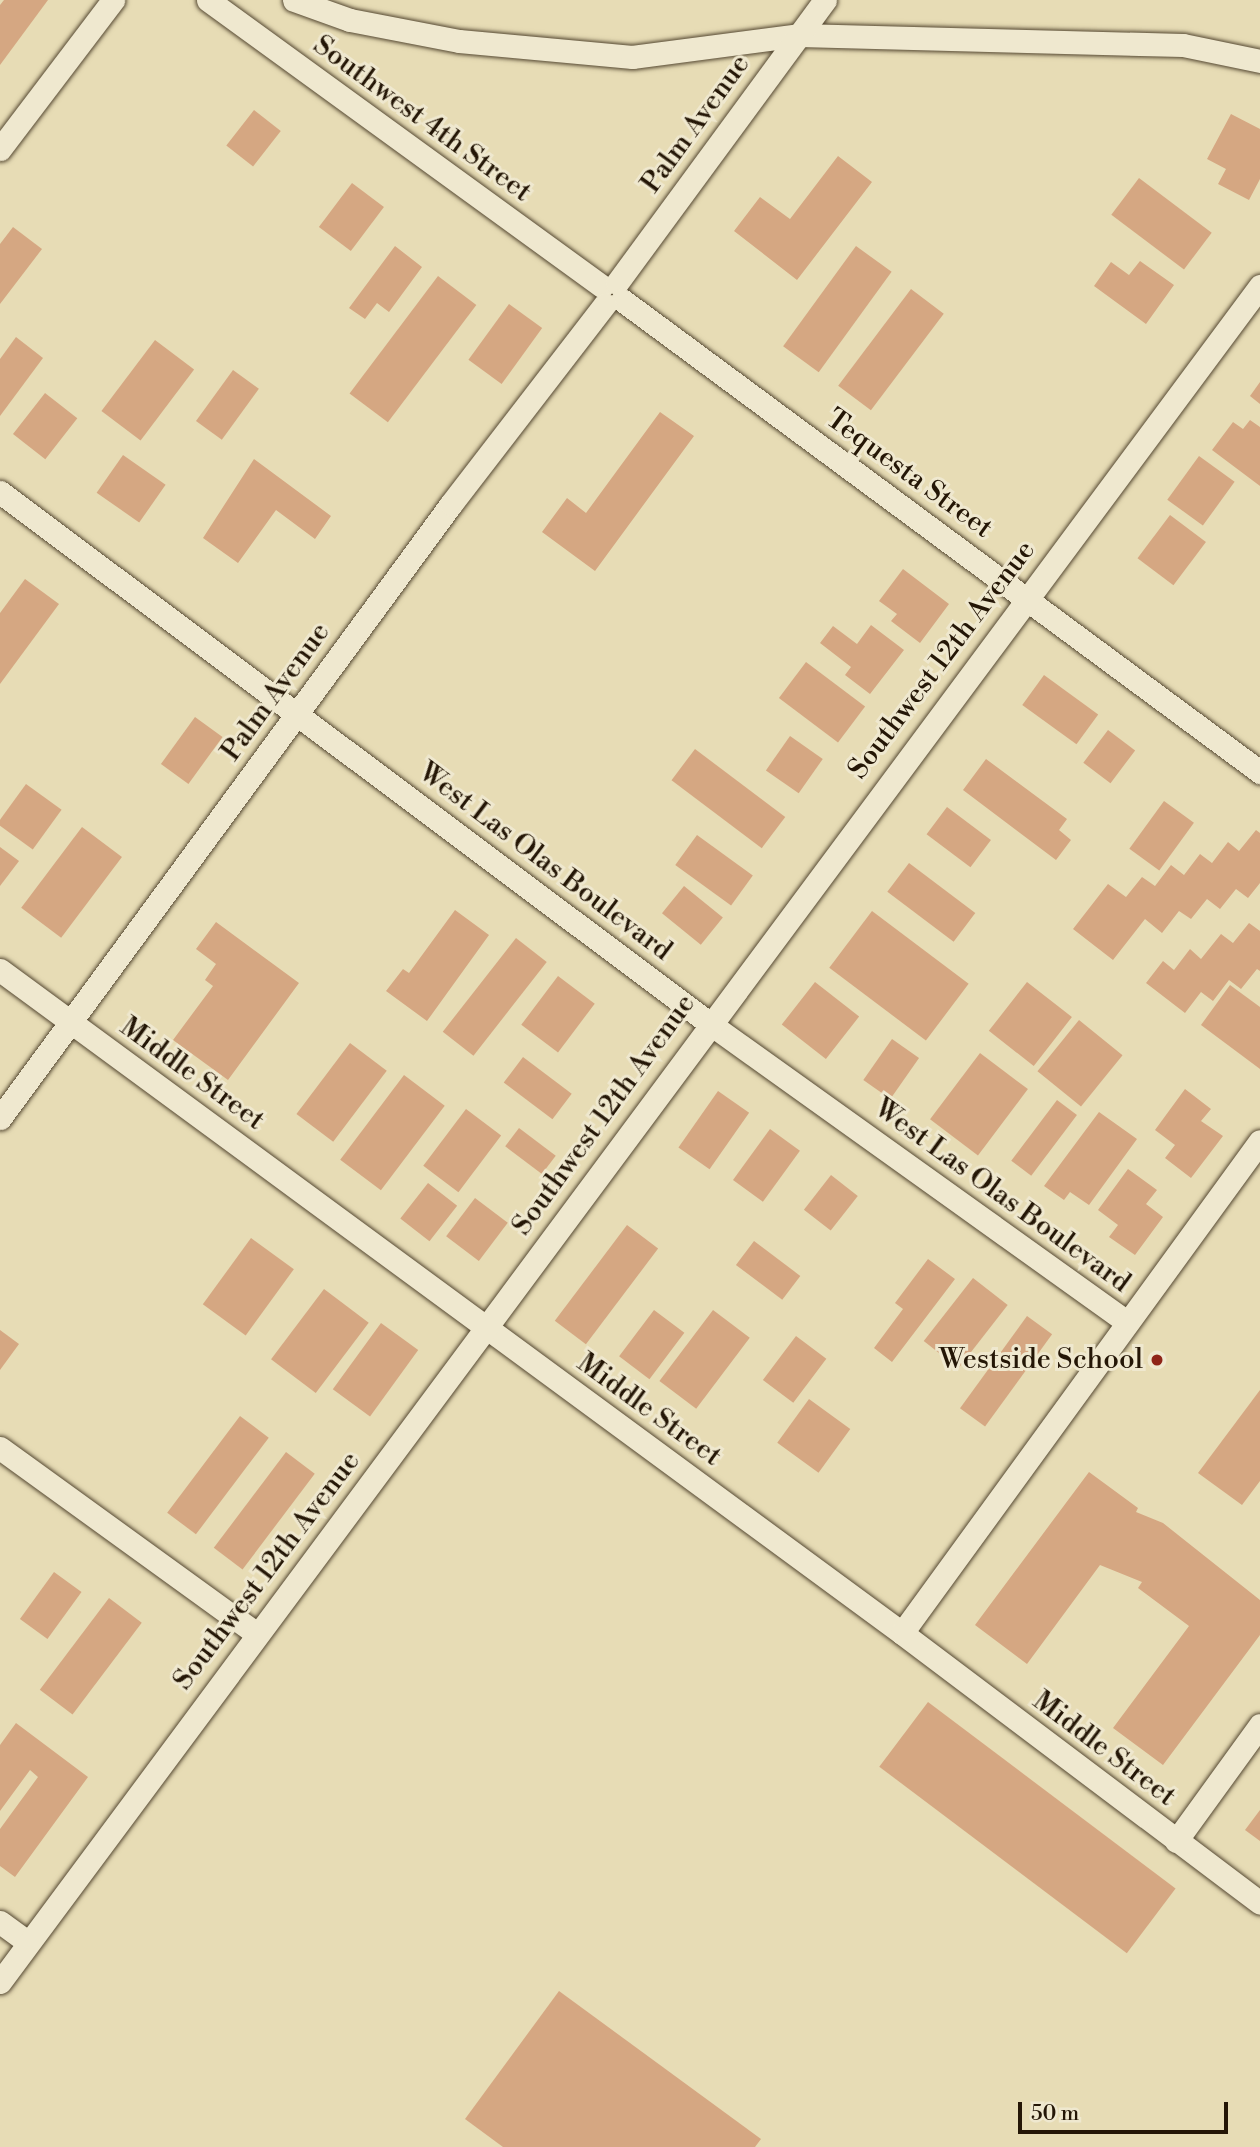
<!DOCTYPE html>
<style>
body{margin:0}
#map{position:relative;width:1260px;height:2147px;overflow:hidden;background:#e7dcb5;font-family:"Libre Bodoni",serif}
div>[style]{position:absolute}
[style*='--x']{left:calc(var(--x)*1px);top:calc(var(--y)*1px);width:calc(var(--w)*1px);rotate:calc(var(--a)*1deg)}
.building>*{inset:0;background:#d5a782;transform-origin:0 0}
.roads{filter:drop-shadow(0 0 2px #554832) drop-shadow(0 0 2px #554832)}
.minor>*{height:23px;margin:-11.5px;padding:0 11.5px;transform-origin:11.5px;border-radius:11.5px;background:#efe8cf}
.dots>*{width:19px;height:19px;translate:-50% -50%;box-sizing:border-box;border:4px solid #efe8cf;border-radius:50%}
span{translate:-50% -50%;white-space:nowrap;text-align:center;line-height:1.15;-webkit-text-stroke:6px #efe8cf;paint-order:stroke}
.street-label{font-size:28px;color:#241606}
.poi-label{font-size:28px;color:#241606}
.right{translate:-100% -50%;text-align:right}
.scale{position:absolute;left:1018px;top:2102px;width:210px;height:32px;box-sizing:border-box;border:4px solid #241606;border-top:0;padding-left:9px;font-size:21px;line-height:24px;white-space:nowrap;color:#241606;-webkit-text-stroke:5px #efe8cf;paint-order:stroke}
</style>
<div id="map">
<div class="building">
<i style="clip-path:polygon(4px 0,48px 0,0 65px,0 5px)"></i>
<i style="left:254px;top:110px;width:34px;height:45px;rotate:38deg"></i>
<i style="clip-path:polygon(1231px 114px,1260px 129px,1260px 179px,1249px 200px,1218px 184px,1226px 169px,1207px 159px)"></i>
<i style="clip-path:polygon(838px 156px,872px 182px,797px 280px,734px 231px,760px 197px,790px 219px)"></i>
<i style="left:1139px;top:178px;width:91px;height:46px;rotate:37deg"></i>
<i style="left:352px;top:183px;width:40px;height:55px;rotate:37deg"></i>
<i style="clip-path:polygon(13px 227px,42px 249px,0 304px,0 244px)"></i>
<i style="clip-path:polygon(395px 246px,422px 267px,389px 312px,377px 303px,365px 319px,349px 308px)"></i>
<i style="left:856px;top:246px;width:44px;height:124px;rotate:36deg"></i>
<i style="clip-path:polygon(1140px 261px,1174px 285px,1146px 324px,1094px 286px,1111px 262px,1129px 275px)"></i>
<i style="left:438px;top:276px;width:48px;height:147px;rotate:37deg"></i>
<i style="left:911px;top:289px;width:41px;height:121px;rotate:37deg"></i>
<i style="left:509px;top:304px;width:41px;height:69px;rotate:36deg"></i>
<i style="clip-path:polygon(16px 337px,43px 358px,0 416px,0 359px)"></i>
<i style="left:155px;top:340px;width:49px;height:89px;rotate:37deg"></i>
<i style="left:233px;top:370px;width:32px;height:63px;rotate:36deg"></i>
<i style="clip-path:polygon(1260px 382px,1260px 404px,1250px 396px)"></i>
<i style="left:45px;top:393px;width:41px;height:52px;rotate:38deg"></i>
<i style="clip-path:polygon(660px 412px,694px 436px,595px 571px,542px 532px,567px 498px,586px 513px)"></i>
<i style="clip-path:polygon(1250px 420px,1260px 427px,1260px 486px,1212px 450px,1233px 422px,1243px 429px)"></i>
<i style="left:123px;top:455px;width:52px;height:46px;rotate:35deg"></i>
<i style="left:1199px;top:456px;width:44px;height:54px;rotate:36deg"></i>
<i style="clip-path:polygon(254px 459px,331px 516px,315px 539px,276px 510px,238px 563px,203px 538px)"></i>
<i style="left:1170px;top:515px;width:45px;height:54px;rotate:37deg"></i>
<i style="clip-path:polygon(903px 569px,949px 604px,920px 643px,891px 621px,897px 614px,879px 601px)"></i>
<i style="clip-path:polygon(25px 579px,59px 604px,0 684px,0 613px)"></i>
<i style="clip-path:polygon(871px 625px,904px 650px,870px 694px,845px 675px,851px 667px,820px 643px,833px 626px,857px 644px)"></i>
<i style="left:806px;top:662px;width:74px;height:45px;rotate:37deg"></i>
<i style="left:1044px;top:675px;width:67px;height:37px;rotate:36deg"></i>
<i style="left:195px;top:717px;width:34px;height:58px;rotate:36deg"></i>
<i style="left:1108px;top:730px;width:34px;height:41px;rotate:37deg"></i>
<i style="left:790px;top:736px;width:40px;height:42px;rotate:35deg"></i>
<i style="left:695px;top:749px;width:113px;height:39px;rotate:37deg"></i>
<i style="clip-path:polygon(986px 759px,1067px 819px,1059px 830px,1071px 840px,1056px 860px,963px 790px)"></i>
<i style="left:26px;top:784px;width:44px;height:49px;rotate:36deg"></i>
<i style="left:1164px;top:801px;width:37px;height:59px;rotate:36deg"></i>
<i style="left:947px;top:807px;width:55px;height:34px;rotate:37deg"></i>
<i style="left:82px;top:827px;width:50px;height:101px;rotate:37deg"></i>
<i style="clip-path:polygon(1256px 830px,1260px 833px,1260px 883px,1248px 898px,1236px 889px,1220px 909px,1207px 899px,1191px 919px,1179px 911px,1162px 933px,1145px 919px,1113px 960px,1073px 929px,1108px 884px,1126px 897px,1142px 877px,1155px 886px,1171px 865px,1184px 875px,1200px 854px,1212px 863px,1228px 842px,1239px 851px)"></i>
<i style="left:697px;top:835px;width:69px;height:37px;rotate:36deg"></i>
<i style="clip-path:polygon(0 847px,19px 861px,0 886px)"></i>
<i style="left:909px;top:863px;width:83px;height:36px;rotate:37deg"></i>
<i style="left:684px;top:886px;width:50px;height:35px;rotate:39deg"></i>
<i style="clip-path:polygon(455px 910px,489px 935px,427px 1021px,386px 991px,403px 969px,409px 973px)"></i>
<i style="left:872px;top:911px;width:121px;height:71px;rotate:37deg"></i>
<i style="clip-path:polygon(216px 922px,299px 983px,228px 1080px,173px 1040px,213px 986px,205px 980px,216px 964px,196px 949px)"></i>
<i style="clip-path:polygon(1249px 923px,1260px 931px,1260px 971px,1257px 969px,1241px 989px,1229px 980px,1213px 1001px,1201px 992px,1185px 1013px,1146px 983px,1163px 961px,1174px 970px,1190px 949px,1201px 959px,1221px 934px,1233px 943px)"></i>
<i style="left:516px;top:938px;width:39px;height:119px;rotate:38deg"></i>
<i style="left:558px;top:976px;width:46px;height:61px;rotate:37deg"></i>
<i style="left:815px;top:982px;width:56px;height:54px;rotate:38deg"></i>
<i style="left:1027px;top:982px;width:57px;height:62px;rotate:38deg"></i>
<i style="clip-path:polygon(1230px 985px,1260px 1007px,1260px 1069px,1201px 1025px)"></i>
<i style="left:1079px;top:1020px;width:56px;height:66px;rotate:39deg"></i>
<i style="left:892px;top:1039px;width:33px;height:50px;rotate:35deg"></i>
<i style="left:350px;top:1043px;width:46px;height:89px;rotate:37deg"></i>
<i style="left:980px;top:1053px;width:60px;height:83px;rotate:37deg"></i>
<i style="left:523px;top:1057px;width:61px;height:32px;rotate:37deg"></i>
<i style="left:404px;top:1075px;width:51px;height:106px;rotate:37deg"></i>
<i style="clip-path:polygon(1185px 1089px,1211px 1109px,1201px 1121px,1223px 1136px,1191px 1178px,1165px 1158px,1175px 1145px,1155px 1130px)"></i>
<i style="left:718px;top:1091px;width:38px;height:69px;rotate:35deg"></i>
<i style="left:1057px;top:1100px;width:25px;height:76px;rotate:37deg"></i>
<i style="left:466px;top:1109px;width:44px;height:71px;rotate:37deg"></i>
<i style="clip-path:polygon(1099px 1112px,1137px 1139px,1089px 1205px,1070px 1192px,1064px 1200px,1044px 1186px)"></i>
<i style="left:519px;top:1128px;width:46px;height:23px;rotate:37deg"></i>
<i style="left:770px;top:1129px;width:37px;height:63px;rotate:36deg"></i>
<i style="clip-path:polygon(1128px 1169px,1157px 1190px,1146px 1204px,1163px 1217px,1135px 1255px,1109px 1237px,1118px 1225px,1098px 1210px)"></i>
<i style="left:831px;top:1175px;width:34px;height:44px;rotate:38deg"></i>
<i style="left:428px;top:1183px;width:37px;height:45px;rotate:38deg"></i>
<i style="left:475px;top:1198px;width:41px;height:48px;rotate:37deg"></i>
<i style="left:627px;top:1225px;width:39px;height:120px;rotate:37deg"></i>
<i style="left:251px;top:1238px;width:53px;height:82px;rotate:36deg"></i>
<i style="left:754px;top:1241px;width:58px;height:30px;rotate:37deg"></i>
<i style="clip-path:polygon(928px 1259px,955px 1279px,892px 1362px,874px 1348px,903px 1309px,895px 1303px)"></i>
<i style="left:973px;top:1278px;width:44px;height:80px;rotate:38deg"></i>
<i style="left:324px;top:1289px;width:56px;height:88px;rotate:37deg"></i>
<i style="left:654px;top:1310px;width:38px;height:58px;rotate:37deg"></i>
<i style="left:713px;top:1310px;width:46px;height:89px;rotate:37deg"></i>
<i style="left:1027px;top:1316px;width:31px;height:114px;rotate:36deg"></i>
<i style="left:381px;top:1323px;width:46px;height:82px;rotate:36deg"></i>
<i style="clip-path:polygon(0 1330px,19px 1344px,0 1370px)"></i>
<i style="left:796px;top:1336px;width:38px;height:55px;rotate:37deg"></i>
<i style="clip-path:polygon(1260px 1390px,1260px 1481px,1242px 1505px,1198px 1473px)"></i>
<i style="left:809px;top:1399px;width:51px;height:54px;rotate:36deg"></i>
<i style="left:240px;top:1416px;width:36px;height:121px;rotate:37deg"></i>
<i style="left:286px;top:1452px;width:36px;height:120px;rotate:37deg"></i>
<i style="clip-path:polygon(1089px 1472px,1138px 1508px,1136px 1512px,1163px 1523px,1260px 1600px,1260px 1635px,1163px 1765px,1113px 1728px,1189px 1626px,1138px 1588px,1142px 1582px,1100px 1565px,1027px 1664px,975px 1625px)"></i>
<i style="left:54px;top:1572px;width:34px;height:58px;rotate:36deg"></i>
<i style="left:109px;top:1598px;width:41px;height:115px;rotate:37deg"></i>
<i style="left:928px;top:1702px;width:310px;height:81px;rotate:37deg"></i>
<i style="clip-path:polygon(16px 1723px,88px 1777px,15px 1877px,0 1866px,0 1829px,38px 1777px,30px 1770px,0 1811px,0 1745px)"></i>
<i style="clip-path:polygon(1260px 1810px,1260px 1841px,1245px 1830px)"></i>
<i style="clip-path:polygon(559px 1991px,761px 2139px,755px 2147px,503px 2147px,465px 2119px)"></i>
</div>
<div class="roads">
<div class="minor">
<i style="--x:208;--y:0;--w:487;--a:36"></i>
<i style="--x:294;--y:0;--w:59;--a:19.7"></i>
<i style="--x:350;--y:20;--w:111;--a:10.9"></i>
<i style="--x:459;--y:41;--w:174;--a:5.3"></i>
<i style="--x:632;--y:57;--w:168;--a:-7.5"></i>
<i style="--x:799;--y:35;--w:384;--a:1.5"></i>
<i style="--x:1183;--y:45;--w:79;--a:11.7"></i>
<i style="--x:0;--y:149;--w:187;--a:-52.8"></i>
<i style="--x:617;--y:283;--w:351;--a:-53.7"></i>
<i style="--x:622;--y:300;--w:794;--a:36.49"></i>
<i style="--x:0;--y:492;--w:886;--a:36.83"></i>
<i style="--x:709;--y:1023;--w:514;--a:35.58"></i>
<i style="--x:0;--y:970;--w:1119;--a:36.32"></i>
<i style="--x:902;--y:1633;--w:448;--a:37"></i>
<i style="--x:0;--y:1118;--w:762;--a:-53.7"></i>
<i style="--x:451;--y:504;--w:252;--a:-52.4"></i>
<i style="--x:0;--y:1448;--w:317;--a:35.9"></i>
<i style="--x:902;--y:1633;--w:608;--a:-53.96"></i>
<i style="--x:1176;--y:1841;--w:143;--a:-54.1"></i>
<i style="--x:0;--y:1922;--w:34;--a:36"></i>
<i style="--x:0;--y:1982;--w:2113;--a:-53.39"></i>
</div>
</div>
<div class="dots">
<i style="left:1157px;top:1360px;background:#8f2418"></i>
</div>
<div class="street-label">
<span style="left:422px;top:119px;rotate:36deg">Southwest 4th Street</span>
<span style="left:696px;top:124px;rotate:-54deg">Palm Avenue</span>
<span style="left:909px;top:474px;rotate:36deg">Tequesta Street</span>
<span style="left:942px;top:660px;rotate:-53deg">Southwest 12th Avenue</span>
<span style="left:276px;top:692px;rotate:-54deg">Palm Avenue</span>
<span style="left:545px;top:862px;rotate:37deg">West Las Olas Boulevard</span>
<span style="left:192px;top:1074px;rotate:36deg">Middle Street</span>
<span style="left:604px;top:1115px;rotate:-54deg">Southwest 12th Avenue</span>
<span style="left:1002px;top:1196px;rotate:36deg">West Las Olas Boulevard</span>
<span style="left:649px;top:1410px;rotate:36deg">Middle Street</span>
<span style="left:267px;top:1571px;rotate:-53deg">Southwest 12th Avenue</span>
<span style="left:1104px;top:1749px;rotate:37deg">Middle Street</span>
</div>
<div class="poi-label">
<span class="right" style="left:1143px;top:1360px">Westside School</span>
</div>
<div class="scale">50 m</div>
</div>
